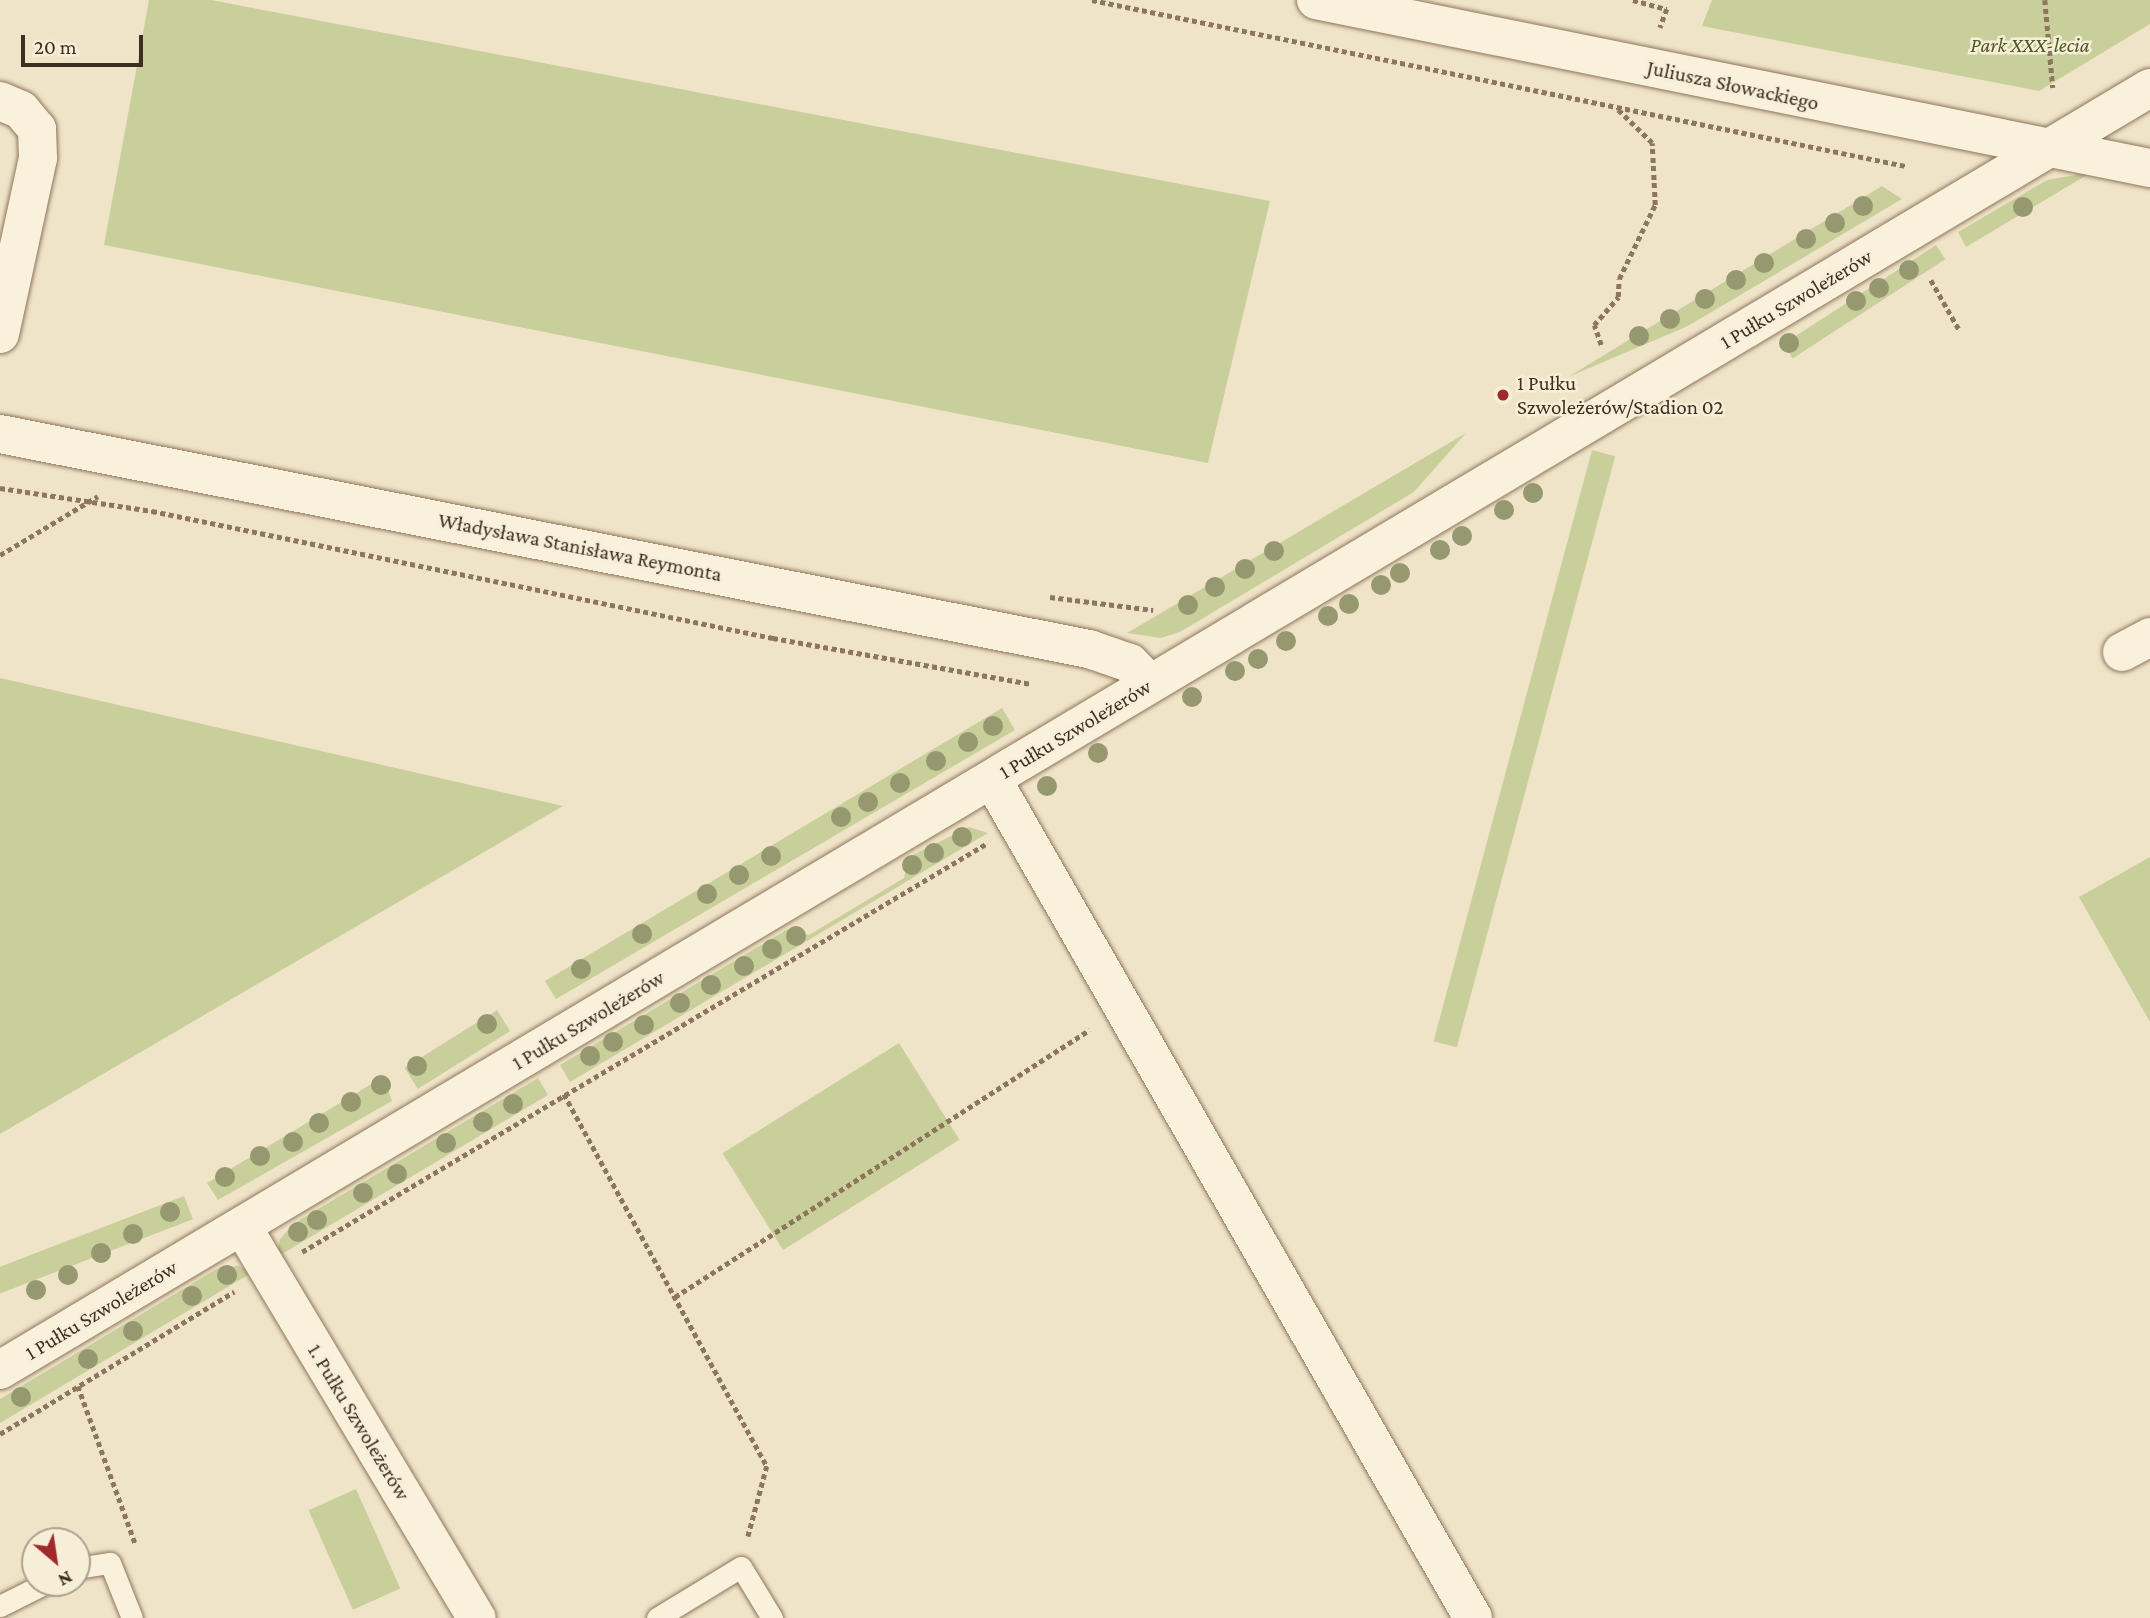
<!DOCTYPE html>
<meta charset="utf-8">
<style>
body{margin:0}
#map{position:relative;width:2150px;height:1618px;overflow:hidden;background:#f0e4c8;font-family:"Crimson Pro",serif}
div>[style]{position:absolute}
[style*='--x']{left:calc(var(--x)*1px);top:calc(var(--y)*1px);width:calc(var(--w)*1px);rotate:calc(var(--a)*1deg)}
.green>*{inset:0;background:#c9cf9b;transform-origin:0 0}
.path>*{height:4.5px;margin-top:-2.25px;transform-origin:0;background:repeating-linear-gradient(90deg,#8d765c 0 5px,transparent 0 8.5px)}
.roads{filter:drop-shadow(0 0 2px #8d765c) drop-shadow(0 0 2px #8d765c)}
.lane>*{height:21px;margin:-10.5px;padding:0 10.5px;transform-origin:10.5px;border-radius:10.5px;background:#faf1dc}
.street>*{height:38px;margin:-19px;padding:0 19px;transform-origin:19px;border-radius:19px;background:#faf1dc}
.secondary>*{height:38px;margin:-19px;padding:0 19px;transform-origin:19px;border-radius:19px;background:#faf1dc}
.trees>*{width:20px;height:20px;margin:-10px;border-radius:50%;background:#96986f}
.dots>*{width:19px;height:19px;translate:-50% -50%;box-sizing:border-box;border:4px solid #f7eed8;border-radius:50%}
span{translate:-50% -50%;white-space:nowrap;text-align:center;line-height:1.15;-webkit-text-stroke:5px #f7eed8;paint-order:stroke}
.park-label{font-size:21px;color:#4d5a26;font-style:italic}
.street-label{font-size:21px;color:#3d2e20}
.poi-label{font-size:21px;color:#3d2e20}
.left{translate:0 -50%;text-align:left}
.north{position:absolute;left:21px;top:1527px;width:70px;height:70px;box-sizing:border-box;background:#f7eed8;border:2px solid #ada18e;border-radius:50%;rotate:151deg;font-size:19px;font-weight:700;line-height:28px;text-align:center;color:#3d2e20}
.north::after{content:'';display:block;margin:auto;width:24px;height:32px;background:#9e2a2b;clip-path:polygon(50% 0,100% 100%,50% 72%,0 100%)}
.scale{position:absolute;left:21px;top:35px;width:122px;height:32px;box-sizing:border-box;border:4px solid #3d2e20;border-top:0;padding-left:9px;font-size:21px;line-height:24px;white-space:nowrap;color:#3d2e20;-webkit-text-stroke:5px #f7eed8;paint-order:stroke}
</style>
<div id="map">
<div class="green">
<i style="clip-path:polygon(149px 0,211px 0,1270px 201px,1208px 463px,104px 245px)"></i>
<i style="clip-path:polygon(1712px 0,2150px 0,2150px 24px,2039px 91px,1702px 26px)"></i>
<i style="clip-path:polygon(2092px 172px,1966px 247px,1958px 232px,2047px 180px)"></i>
<i style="clip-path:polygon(1882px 186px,1902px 199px,1688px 326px,1568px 377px)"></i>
<i style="left:1936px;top:245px;width:17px;height:182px;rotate:57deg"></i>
<i style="clip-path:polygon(1466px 433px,1414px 492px,1180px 632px,1161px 638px,1127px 633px)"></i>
<i style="left:1592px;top:450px;width:24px;height:612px;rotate:15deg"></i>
<i style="clip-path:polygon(0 678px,563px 806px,0 1134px)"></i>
<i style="clip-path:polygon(1002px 708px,1015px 730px,556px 999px,545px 981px)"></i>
<i style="clip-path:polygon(969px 827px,988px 833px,570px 1082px,560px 1065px,788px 929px,809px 935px,904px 878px,909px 857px)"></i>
<i style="clip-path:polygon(2150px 857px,2150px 1022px,2079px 897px)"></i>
<i style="left:497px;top:1010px;width:25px;height:109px;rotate:58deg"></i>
<i style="left:899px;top:1043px;width:114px;height:208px;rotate:58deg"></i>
<i style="clip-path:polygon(383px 1077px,392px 1101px,218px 1200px,207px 1183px)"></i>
<i style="clip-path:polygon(538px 1078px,548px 1095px,277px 1257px,280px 1239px,293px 1224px)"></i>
<i style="left:184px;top:1196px;width:25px;height:214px;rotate:69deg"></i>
<i style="clip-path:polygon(238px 1266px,253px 1272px,0 1423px,0 1399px,220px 1267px)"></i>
<i style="left:356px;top:1489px;width:109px;height:52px;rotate:66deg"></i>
</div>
<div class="path">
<i style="--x:1092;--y:0;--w:831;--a:11.53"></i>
<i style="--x:1633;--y:0;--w:35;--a:15"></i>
<i style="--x:1667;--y:9;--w:20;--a:110"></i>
<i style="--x:2045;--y:0;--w:88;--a:84.8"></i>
<i style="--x:1931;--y:280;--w:59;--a:60.4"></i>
<i style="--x:1601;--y:345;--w:21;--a:-109"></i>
<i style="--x:1594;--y:325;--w:37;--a:-49"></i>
<i style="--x:1618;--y:297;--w:18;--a:-87"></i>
<i style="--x:1619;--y:279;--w:82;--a:-64.1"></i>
<i style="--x:1655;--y:205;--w:62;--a:-92.8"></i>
<i style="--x:1652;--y:143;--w:49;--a:-135.8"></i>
<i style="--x:0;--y:488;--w:154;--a:8.6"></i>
<i style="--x:152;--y:511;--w:634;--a:11.56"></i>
<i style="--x:773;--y:638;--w:262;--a:10.1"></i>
<i style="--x:0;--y:555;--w:114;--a:-31"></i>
<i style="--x:1050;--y:597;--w:104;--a:7.2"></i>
<i style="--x:564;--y:1094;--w:424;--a:61.4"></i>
<i style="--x:767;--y:1466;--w:73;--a:105"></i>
<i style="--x:302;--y:1252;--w:796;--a:-30.82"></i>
<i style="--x:675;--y:1297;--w:493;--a:-32.8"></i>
<i style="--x:78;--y:1386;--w:167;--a:70"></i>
<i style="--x:0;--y:1434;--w:274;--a:-31.3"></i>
</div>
<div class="roads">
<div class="lane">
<i style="--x:77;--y:1568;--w:33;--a:-9"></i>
<i style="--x:110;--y:1563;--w:59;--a:68.2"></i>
<i style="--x:0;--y:1606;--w:51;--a:-26.6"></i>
<i style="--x:657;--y:1618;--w:98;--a:-31.3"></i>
<i style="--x:741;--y:1567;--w:60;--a:58.7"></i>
</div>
<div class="street">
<i style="--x:0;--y:101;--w:23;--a:23"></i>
<i style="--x:21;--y:110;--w:25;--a:50"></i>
<i style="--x:37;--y:129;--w:29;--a:88"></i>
<i style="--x:38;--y:158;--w:180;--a:102.2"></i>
<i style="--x:0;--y:434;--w:1110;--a:11.17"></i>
<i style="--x:1089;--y:649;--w:43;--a:18.9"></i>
<i style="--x:1130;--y:663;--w:29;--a:46"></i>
<i style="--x:2122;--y:652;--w:32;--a:-28"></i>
<i style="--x:992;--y:779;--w:967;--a:60.17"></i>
<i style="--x:242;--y:1226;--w:457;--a:59.1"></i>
</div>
<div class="secondary">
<i style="--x:1316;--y:0;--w:851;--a:11.39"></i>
<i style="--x:0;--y:1370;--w:2503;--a:-30.81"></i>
</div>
</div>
<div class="trees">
<i style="left:1863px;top:206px"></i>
<i style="left:2023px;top:207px"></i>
<i style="left:1835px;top:223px"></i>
<i style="left:1806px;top:239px"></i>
<i style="left:1764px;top:263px"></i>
<i style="left:1909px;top:270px"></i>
<i style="left:1736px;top:280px"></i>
<i style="left:1879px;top:288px"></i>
<i style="left:1705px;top:299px"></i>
<i style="left:1856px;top:301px"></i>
<i style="left:1670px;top:319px"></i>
<i style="left:1639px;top:336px"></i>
<i style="left:1789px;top:343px"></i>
<i style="left:1533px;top:493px"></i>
<i style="left:1504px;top:510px"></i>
<i style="left:1462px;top:536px"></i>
<i style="left:1440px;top:550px"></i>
<i style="left:1274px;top:551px"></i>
<i style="left:1245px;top:569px"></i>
<i style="left:1400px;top:573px"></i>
<i style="left:1381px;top:585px"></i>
<i style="left:1215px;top:587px"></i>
<i style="left:1349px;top:604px"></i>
<i style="left:1188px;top:605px"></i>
<i style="left:1328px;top:616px"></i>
<i style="left:1286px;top:641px"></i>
<i style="left:1258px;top:659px"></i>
<i style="left:1235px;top:671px"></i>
<i style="left:1192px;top:697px"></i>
<i style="left:993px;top:726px"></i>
<i style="left:968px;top:742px"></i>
<i style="left:1098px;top:753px"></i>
<i style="left:936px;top:761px"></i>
<i style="left:900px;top:783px"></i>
<i style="left:1047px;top:786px"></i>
<i style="left:868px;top:802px"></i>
<i style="left:841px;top:817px"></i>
<i style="left:962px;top:837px"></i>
<i style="left:934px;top:853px"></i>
<i style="left:771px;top:856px"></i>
<i style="left:912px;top:865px"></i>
<i style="left:739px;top:875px"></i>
<i style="left:707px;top:894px"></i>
<i style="left:642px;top:934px"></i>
<i style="left:796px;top:936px"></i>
<i style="left:772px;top:949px"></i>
<i style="left:744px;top:966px"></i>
<i style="left:581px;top:969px"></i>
<i style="left:711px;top:985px"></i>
<i style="left:680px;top:1003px"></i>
<i style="left:487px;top:1024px"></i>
<i style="left:644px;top:1025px"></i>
<i style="left:613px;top:1042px"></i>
<i style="left:590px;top:1056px"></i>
<i style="left:417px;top:1066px"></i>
<i style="left:381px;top:1085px"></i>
<i style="left:351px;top:1102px"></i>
<i style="left:513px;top:1104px"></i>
<i style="left:483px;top:1122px"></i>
<i style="left:319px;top:1123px"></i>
<i style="left:293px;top:1142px"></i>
<i style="left:446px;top:1143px"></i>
<i style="left:260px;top:1156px"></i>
<i style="left:397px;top:1174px"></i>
<i style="left:225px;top:1177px"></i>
<i style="left:363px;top:1193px"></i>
<i style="left:170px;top:1212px"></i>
<i style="left:317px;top:1220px"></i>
<i style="left:298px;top:1232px"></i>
<i style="left:133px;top:1234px"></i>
<i style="left:101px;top:1253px"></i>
<i style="left:68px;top:1275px"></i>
<i style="left:227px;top:1275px"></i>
<i style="left:36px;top:1290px"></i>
<i style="left:192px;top:1296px"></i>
<i style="left:133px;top:1331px"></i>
<i style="left:88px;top:1359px"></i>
<i style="left:21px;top:1397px"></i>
</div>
<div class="dots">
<i style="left:1503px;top:395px;background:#9e2a2b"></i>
</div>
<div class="park-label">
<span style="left:2030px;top:45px">Park XXX-lecia</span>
</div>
<div class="street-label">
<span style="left:1733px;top:85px;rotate:12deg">Juliusza Słowackiego</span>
<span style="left:1796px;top:299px;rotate:-31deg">1 Pułku Szwoleżerów</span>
<span style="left:580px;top:547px;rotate:11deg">Władysława Stanisława Reymonta</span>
<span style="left:1075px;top:729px;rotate:-31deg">1 Pułku Szwoleżerów</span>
<span style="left:588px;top:1020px;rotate:-31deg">1 Pułku Szwoleżerów</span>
<span style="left:101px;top:1310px;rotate:-31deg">1 Pułku Szwoleżerów</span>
<span style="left:359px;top:1422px;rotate:59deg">1. Pułku Szwoleżerów</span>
</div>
<div class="poi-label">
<span class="left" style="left:1517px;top:395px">1 Pułku<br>Szwoleżerów/Stadion 02</span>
</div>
<div class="north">N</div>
<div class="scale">20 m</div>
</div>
